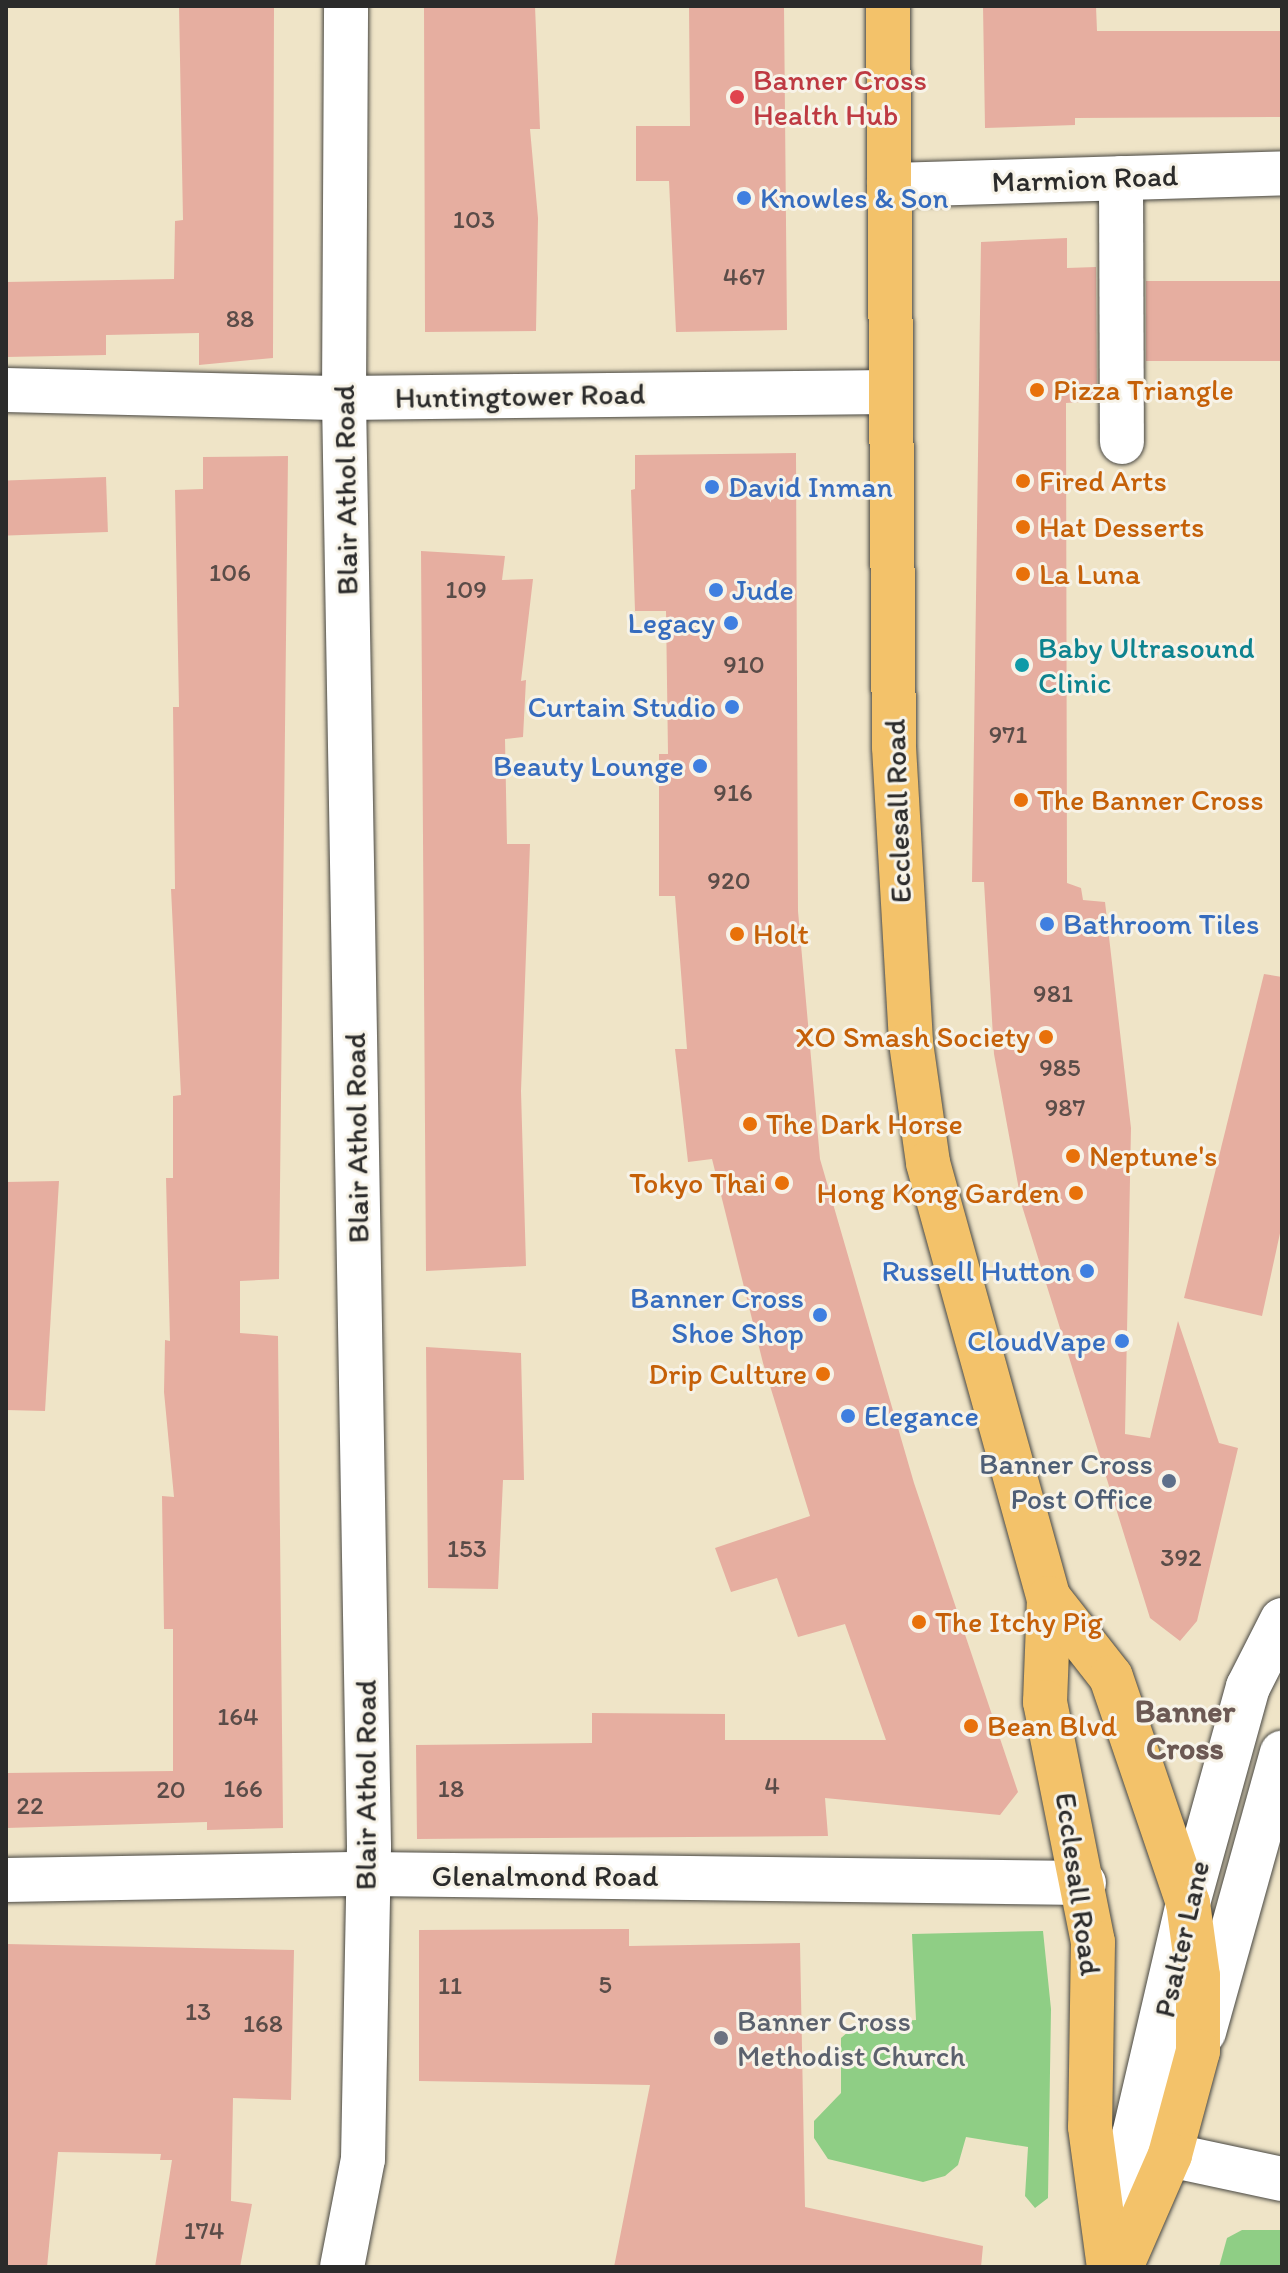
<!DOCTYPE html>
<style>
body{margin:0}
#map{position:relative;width:1288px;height:2273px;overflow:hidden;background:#efe4c7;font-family:Itim,sans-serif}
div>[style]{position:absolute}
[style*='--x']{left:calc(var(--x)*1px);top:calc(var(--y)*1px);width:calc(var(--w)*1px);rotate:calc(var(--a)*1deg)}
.green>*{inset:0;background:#8fce85}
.building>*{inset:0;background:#e6aea0;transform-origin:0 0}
.roads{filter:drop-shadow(0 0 2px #484742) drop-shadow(0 0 2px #484742)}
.minor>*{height:44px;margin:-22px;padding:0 22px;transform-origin:22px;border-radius:22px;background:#fff}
.major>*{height:44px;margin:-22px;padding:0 22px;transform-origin:22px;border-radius:22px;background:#f3c26a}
.dots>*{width:22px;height:22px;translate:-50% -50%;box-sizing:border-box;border:4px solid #f7f3e8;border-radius:50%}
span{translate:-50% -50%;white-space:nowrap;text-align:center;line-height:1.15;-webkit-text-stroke:6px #f7f3e8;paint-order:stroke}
.number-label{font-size:26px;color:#5a4c48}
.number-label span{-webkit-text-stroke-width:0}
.health-label{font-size:30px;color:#be3a42}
.left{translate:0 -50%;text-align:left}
.street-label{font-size:30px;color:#2b2b2b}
.shop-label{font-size:30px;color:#366cbe}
.right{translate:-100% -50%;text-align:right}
.food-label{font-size:30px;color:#c56008}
.culture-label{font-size:30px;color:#0d838f}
.service-label{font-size:30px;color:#4e5e75}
.worship-label{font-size:30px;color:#5b616d}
.neighbourhood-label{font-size:32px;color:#6c5954;font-weight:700}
.frame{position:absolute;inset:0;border:8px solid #2b2b2b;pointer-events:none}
</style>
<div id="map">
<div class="green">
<i style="clip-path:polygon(1043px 1931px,1051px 2009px,1048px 2198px,1035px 2208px,1025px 2196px,1028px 2147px,966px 2137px,958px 2165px,945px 2176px,923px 2182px,828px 2159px,814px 2138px,814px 2121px,841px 2093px,841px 2038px,857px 2024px,916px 2020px,912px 1934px)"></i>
<i style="clip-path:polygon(1242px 2230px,1282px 2230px,1282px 2267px,1219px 2267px,1227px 2238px)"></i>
</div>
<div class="building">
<i style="clip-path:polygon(179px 6px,274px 6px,273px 358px,199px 365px,199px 333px,106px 335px,106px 355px,6px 357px,6px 282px,174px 279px,175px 221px,183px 220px)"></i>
<i style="clip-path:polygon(424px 6px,535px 6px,540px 129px,530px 129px,538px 218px,536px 331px,425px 332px)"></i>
<i style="clip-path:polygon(689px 6px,784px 6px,787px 330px,676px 332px,669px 181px,636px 181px,636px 126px,690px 126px)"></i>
<i style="clip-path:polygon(983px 6px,1096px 6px,1097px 31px,1282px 31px,1282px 117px,1075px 118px,1075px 125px,985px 128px)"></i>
<i style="clip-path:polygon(1067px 238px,1067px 268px,1096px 267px,1097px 401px,1066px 403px,1067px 883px,1081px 888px,1083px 900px,1105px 902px,1131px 1128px,1125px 1434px,1150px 1438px,1178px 1321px,1219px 1443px,1238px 1448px,1197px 1621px,1180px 1641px,1150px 1618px,1022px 1206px,994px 1054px,984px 882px,972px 882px,981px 242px)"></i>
<i style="left:1282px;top:281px;width:80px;height:136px;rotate:90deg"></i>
<i style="clip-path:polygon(796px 453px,798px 911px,820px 1159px,914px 1483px,1018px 1792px,1000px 1815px,825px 1798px,828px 1836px,417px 1839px,416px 1745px,592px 1743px,592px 1713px,725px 1714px,725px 1740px,886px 1740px,845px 1624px,798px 1637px,777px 1578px,731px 1592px,715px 1548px,810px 1516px,763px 1363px,712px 1159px,688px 1162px,675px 1049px,687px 1049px,675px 896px,659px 896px,659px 754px,668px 754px,666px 611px,635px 611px,631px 490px,635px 489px,635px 455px)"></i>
<i style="clip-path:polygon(288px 456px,279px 1279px,240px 1281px,240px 1333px,278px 1336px,283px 1828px,207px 1830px,207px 1822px,6px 1828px,6px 1773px,173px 1771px,173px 1629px,164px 1629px,162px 1496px,174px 1497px,164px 1392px,165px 1340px,170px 1341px,166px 1178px,173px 1178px,173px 1096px,181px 1095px,171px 889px,175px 889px,173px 707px,179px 707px,175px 490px,203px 489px,203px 457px)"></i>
<i style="left:106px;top:477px;width:55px;height:100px;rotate:88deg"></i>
<i style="clip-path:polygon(421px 551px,505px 556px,502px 580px,533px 579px,521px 681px,526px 680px,523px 737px,505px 739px,507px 844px,530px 844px,521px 1091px,526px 1266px,426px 1271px)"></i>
<i style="clip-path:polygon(1264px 974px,1282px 977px,1282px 1224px,1262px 1316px,1184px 1298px)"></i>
<i style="clip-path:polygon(59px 1181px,45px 1411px,6px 1410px,6px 1182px)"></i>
<i style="clip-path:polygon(426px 1347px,521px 1353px,524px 1480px,503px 1480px,498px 1589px,428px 1588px)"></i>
<i style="clip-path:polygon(629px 1929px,629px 1946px,800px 1943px,805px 2207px,983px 2246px,981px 2267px,614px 2267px,650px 2085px,419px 2081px,419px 1930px)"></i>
<i style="clip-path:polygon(6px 1944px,294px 1950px,291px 2100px,233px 2098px,231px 2201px,252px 2204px,240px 2267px,155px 2267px,172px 2160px,160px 2160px,161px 2154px,58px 2152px,47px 2267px,6px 2267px)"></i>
</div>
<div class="roads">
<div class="minor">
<i style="--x:1121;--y:178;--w:264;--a:89.8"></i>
<i style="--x:889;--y:185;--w:393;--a:-1.7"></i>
<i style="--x:6;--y:390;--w:338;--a:1.4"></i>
<i style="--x:344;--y:398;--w:546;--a:-0.63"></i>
<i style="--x:6;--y:1880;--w:361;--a:-1"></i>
<i style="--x:367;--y:1874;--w:717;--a:0.72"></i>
<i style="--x:1204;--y:2032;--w:290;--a:-74.4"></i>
<i style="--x:1170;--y:2155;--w:115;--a:12.1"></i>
<i style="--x:1115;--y:2265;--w:131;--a:-81.7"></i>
<i style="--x:1134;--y:2135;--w:238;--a:-76.9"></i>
<i style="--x:1188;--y:1903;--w:224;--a:-74.5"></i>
<i style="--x:1248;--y:1687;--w:75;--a:-63.1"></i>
<i style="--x:342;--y:2267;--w:110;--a:-79"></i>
<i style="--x:363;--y:2159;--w:313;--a:-88.9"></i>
<i style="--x:369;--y:1846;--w:1448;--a:-90.99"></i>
<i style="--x:344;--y:398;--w:392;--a:-89.7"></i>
</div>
<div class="major">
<i style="--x:888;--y:6;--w:741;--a:89.54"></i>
<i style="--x:894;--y:747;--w:296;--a:86.7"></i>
<i style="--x:911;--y:1043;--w:121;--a:81.9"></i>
<i style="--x:928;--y:1163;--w:452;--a:74.5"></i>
<i style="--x:1049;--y:1598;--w:104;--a:92.2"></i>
<i style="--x:1045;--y:1702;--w:245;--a:78.7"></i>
<i style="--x:1093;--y:1942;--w:185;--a:90.9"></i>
<i style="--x:1090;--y:2127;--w:141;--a:82.3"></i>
<i style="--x:1049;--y:1598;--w:100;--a:51.9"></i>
<i style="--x:1111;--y:1677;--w:239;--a:71.2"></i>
<i style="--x:1188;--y:1903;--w:74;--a:82.2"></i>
<i style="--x:1198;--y:1976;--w:75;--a:90"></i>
<i style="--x:1198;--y:2051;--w:108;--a:105.1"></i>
<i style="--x:1170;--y:2155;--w:122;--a:113.6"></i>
</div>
</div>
<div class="dots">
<i style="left:737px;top:97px;background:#e0444e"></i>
<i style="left:744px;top:198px;background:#3f7fe0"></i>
<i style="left:1037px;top:390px;background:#e8710a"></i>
<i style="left:1023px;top:481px;background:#e8710a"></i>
<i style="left:712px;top:487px;background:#3f7fe0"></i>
<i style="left:1023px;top:527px;background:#e8710a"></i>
<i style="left:1023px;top:574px;background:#e8710a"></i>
<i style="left:716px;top:590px;background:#3f7fe0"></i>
<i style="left:731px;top:623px;background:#3f7fe0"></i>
<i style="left:1022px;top:665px;background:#0f9aa8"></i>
<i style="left:732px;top:707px;background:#3f7fe0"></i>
<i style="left:700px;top:766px;background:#3f7fe0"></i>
<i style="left:1021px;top:800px;background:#e8710a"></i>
<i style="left:1047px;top:924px;background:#3f7fe0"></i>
<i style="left:737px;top:934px;background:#e8710a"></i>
<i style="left:1046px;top:1037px;background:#e8710a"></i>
<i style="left:750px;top:1124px;background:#e8710a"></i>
<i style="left:1073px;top:1156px;background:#e8710a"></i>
<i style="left:782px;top:1183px;background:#e8710a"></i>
<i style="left:1076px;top:1193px;background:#e8710a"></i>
<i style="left:1087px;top:1271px;background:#3f7fe0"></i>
<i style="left:820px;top:1315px;background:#3f7fe0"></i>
<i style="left:1122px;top:1341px;background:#3f7fe0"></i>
<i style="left:823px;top:1374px;background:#e8710a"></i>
<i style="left:848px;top:1416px;background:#3f7fe0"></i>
<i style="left:1169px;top:1481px;background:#5c6f8a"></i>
<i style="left:919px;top:1622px;background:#e8710a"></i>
<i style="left:971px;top:1726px;background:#e8710a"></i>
<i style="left:721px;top:2038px;background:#6b7280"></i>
</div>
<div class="number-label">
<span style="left:474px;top:220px">103</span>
<span style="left:744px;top:277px">467</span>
<span style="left:240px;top:319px">88</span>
<span style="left:230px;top:573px">106</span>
<span style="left:466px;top:590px">109</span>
<span style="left:744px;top:665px">910</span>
<span style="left:1008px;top:735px">971</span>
<span style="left:733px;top:793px">916</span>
<span style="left:729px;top:881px">920</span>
<span style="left:1053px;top:994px">981</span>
<span style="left:1060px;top:1068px">985</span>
<span style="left:1065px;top:1108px">987</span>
<span style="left:467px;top:1549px">153</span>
<span style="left:1181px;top:1558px">392</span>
<span style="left:238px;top:1717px">164</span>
<span style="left:772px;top:1786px">4</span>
<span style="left:243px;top:1789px">166</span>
<span style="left:451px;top:1789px">18</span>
<span style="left:171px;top:1790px">20</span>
<span style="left:30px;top:1806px">22</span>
<span style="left:605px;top:1985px">5</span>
<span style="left:450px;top:1986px">11</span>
<span style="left:198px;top:2012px">13</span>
<span style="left:263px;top:2024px">168</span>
<span style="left:204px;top:2231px">174</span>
</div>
<div class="health-label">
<span class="left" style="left:753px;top:97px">Banner Cross<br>Health Hub</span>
</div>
<div class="street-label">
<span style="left:1085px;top:179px;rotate:-2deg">Marmion Road</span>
<span style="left:520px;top:396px;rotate:-1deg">Huntingtower Road</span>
<span style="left:346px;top:490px;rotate:-91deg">Blair Athol Road</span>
<span style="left:898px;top:811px;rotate:-92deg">Ecclesall Road</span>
<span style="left:357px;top:1138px;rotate:-91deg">Blair Athol Road</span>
<span style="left:366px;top:1785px;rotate:-90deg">Blair Athol Road</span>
<span style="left:545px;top:1876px">Glenalmond Road</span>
<span style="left:1078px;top:1884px;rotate:82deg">Ecclesall Road</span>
<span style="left:1182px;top:1939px;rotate:-77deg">Psalter Lane</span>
</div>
<div class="shop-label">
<span class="left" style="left:760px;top:198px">Knowles &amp; Son</span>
<span class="left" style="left:728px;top:487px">David Inman</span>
<span class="left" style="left:732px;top:590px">Jude</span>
<span class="right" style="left:715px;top:623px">Legacy</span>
<span class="right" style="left:716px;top:707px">Curtain Studio</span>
<span class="right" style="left:684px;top:766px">Beauty Lounge</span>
<span class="left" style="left:1063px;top:924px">Bathroom Tiles</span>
<span class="right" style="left:1071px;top:1271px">Russell Hutton</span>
<span class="right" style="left:804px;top:1315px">Banner Cross<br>Shoe Shop</span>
<span class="right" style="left:1106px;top:1341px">CloudVape</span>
<span class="left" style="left:864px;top:1416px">Elegance</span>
</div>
<div class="food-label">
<span class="left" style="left:1053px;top:390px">Pizza Triangle</span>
<span class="left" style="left:1039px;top:481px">Fired Arts</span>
<span class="left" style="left:1039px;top:527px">Hat Desserts</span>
<span class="left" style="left:1039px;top:574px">La Luna</span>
<span class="left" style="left:1037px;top:800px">The Banner Cross</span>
<span class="left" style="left:753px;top:934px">Holt</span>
<span class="right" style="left:1030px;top:1037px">XO Smash Society</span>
<span class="left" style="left:766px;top:1124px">The Dark Horse</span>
<span class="left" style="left:1089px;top:1156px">Neptune's</span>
<span class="right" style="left:766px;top:1183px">Tokyo Thai</span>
<span class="right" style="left:1060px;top:1193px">Hong Kong Garden</span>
<span class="right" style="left:807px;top:1374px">Drip Culture</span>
<span class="left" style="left:935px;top:1622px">The Itchy Pig</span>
<span class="left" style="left:987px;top:1726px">Bean Blvd</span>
</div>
<div class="culture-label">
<span class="left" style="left:1038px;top:665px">Baby Ultrasound<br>Clinic</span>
</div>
<div class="service-label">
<span class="right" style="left:1153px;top:1481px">Banner Cross<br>Post Office</span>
</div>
<div class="worship-label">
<span class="left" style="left:737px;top:2038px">Banner Cross<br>Methodist Church</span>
</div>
<div class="neighbourhood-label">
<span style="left:1185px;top:1730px">Banner<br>Cross</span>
</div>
<div class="frame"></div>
</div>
